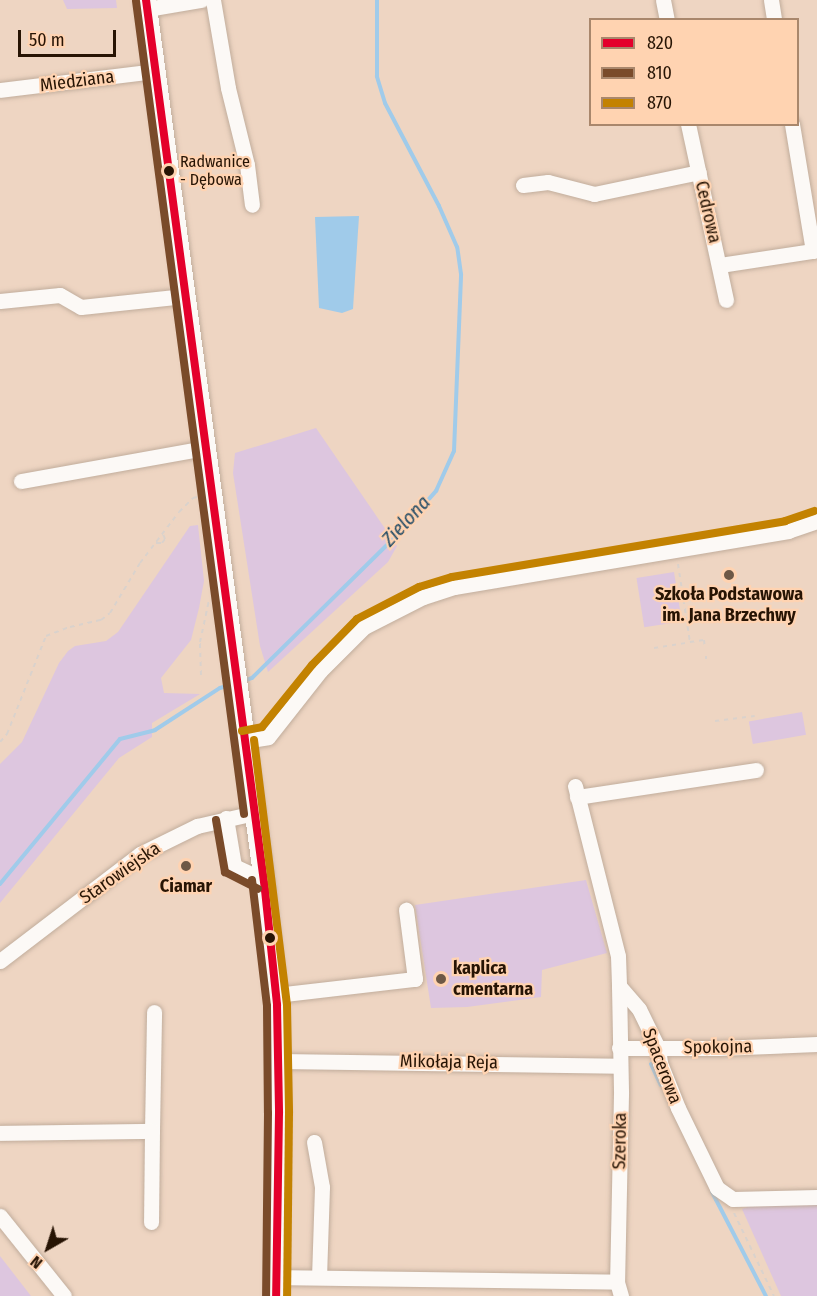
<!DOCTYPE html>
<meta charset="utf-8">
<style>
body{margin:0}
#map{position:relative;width:817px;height:1296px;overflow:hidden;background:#eed5c2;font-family:"Fira Sans Condensed",sans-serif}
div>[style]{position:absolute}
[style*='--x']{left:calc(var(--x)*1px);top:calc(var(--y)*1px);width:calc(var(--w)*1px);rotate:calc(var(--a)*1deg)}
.green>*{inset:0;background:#ddc6df;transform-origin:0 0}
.water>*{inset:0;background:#a0cbea}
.stream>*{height:4px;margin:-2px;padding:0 2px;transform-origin:2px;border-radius:2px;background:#a0cbea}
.path>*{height:2px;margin-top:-1px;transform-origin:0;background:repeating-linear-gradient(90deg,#dad2cc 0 4.5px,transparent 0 9px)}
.roads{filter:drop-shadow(0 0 2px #c1ad9c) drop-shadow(0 0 2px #c1ad9c)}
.minor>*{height:15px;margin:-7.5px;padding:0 7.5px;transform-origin:7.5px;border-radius:7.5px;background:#fcf9f6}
.major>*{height:20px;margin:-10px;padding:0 10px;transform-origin:10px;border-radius:10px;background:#fcf9f6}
.bus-1>*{height:8px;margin:-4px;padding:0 4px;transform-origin:4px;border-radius:4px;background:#e4002b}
.bus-2>*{height:8px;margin:-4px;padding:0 4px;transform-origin:4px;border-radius:4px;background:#7a4b2a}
.bus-3>*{height:8px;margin:-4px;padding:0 4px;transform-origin:4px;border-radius:4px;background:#c38201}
.dots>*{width:16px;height:16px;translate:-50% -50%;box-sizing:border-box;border:3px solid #ffd3b1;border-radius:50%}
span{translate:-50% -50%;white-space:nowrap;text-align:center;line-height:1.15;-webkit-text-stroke:4.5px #ffd3b1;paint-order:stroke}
.bus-label{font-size:16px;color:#271404}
.left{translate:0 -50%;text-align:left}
.street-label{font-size:18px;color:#271404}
.poi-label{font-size:18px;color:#271404;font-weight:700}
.water-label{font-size:20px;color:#254d67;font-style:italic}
.legend{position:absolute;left:589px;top:18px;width:210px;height:108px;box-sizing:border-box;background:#ffd3b1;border:2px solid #a9876c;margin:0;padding:8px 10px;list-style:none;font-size:18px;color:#271404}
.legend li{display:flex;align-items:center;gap:12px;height:30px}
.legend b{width:30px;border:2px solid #a9876c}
.north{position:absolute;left:18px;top:1218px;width:60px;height:60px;-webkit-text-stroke:4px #ffd3b1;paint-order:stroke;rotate:219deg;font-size:16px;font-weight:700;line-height:24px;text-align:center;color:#271404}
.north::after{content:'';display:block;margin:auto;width:21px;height:27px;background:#271404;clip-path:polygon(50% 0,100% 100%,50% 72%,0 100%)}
.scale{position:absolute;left:18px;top:30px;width:98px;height:27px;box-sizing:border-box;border:3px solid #271404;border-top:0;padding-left:8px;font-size:18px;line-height:21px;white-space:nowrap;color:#271404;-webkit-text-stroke:4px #ffd3b1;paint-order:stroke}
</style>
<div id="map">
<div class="green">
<i style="clip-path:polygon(63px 0,116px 0,117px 8px,67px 9px)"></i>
<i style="clip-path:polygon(316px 428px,397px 546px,388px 562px,268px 672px,260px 646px,233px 473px,235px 453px)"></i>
<i style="clip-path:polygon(198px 525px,204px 581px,199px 608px,191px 640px,161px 678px,164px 693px,200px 694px,152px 723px,152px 737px,119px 758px,0 903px,0 764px,22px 742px,59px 663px,68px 651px,75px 646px,106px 641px,118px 632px,190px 526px)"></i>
<i style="left:674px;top:572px;width:50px;height:38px;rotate:81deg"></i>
<i style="left:802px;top:712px;width:23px;height:54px;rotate:80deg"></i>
<i style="clip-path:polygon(586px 880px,607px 953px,542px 970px,541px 997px,467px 1007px,431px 1008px,415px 905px)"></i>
<i style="clip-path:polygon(755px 1204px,817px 1205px,817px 1296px,781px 1296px,742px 1209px)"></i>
<i style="clip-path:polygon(0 1256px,31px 1296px,0 1296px)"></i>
</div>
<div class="water">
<i style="clip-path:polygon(359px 216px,353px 309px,342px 313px,319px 308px,315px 217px)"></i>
</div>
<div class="stream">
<i style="--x:243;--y:681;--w:9;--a:-18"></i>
<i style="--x:252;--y:678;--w:208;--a:-44.6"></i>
<i style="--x:400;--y:532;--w:55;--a:-48.7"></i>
<i style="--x:436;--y:491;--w:44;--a:-65.8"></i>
<i style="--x:454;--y:451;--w:177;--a:-87.7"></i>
<i style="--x:461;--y:274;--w:27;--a:-98"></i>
<i style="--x:457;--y:247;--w:45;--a:-113.7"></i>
<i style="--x:439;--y:206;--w:116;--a:-117.7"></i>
<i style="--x:385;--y:103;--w:28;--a:-107"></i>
<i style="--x:377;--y:76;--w:76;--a:-90"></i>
<i style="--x:0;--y:884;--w:188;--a:-50.4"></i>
<i style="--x:120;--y:739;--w:36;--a:-14"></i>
<i style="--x:155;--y:730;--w:77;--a:-32.9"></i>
<i style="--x:220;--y:688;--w:10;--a:-17"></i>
<i style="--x:651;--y:1064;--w:23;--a:65"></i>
<i style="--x:712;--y:1192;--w:117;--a:62.6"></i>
</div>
<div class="path">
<i style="--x:156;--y:543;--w:6;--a:0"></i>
<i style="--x:162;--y:543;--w:5;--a:-53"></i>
<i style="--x:165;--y:539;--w:5;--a:-112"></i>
<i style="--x:678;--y:564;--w:79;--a:81.3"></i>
<i style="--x:690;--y:642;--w:14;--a:-8"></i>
<i style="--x:704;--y:640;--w:9;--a:84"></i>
<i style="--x:654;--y:648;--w:36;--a:-9"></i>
<i style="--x:706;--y:656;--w:3;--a:90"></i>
<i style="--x:201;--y:675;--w:33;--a:-92"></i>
<i style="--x:200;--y:642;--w:43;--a:-77.9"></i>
<i style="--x:715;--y:721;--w:40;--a:-7.1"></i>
<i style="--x:0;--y:742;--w:11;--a:-49"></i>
<i style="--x:7;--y:734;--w:105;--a:-68.3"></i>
<i style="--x:46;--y:636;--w:26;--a:-21"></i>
<i style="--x:70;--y:627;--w:32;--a:-13"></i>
<i style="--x:101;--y:620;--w:11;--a:-38"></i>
<i style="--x:110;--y:613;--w:58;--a:-59"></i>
<i style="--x:140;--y:563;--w:64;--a:-52.6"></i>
<i style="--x:179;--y:512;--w:20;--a:-45"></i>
<i style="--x:193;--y:498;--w:4;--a:-14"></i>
<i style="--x:734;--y:1213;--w:92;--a:64.3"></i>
</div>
<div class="roads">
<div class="minor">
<i style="--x:213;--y:0;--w:89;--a:80.3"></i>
<i style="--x:228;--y:88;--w:79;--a:76.1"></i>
<i style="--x:247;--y:165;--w:40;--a:82.9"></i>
<i style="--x:663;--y:0;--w:20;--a:79"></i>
<i style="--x:771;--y:0;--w:20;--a:81"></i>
<i style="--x:147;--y:9;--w:55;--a:-9.5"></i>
<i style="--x:0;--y:90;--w:156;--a:-7"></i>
<i style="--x:688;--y:124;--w:180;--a:77.8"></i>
<i style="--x:523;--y:185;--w:25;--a:-7"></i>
<i style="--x:548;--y:182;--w:48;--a:14.6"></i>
<i style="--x:594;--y:194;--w:107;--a:-11.8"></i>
<i style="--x:720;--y:265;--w:94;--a:-8.6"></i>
<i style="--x:813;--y:251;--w:129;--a:-99.4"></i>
<i style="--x:0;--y:301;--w:60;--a:-5.7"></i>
<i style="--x:60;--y:295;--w:24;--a:30"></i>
<i style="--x:81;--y:307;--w:104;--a:-6.1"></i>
<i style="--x:21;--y:481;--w:187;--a:-10.2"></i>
<i style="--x:244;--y:741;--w:24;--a:-9"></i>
<i style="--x:268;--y:737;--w:84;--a:-51.8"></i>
<i style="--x:320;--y:671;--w:62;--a:-45"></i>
<i style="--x:364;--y:627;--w:66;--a:-27"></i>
<i style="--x:423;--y:597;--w:33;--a:-18"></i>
<i style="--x:454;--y:587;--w:339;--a:-9.5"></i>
<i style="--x:788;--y:531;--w:31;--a:-19"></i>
<i style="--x:575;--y:786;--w:175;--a:75.8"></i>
<i style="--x:618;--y:956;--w:30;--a:88"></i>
<i style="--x:619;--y:986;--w:30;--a:49"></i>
<i style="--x:639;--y:1009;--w:43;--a:64"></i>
<i style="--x:658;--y:1048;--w:15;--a:82"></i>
<i style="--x:660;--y:1063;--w:48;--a:68.2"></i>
<i style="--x:678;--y:1108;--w:89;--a:64"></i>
<i style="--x:717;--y:1188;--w:19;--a:35"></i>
<i style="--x:733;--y:1199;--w:84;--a:-1.4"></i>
<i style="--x:577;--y:797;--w:181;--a:-8.6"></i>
<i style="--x:226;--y:818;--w:49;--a:80.5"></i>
<i style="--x:234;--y:866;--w:31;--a:25"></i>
<i style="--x:0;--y:961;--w:176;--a:-37.4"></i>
<i style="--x:140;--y:854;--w:64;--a:-26.2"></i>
<i style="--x:197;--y:826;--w:58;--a:-12.8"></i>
<i style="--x:619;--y:986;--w:108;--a:88.9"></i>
<i style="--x:621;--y:1094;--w:188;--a:91.2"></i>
<i style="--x:617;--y:1282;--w:15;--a:74"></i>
<i style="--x:276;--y:995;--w:140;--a:-6.6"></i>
<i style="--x:415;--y:979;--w:70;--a:-97.4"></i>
<i style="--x:619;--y:1048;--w:99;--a:0"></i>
<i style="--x:718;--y:1048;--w:99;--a:-2.3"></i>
<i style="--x:279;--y:1061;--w:340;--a:0.8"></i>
<i style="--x:152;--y:1131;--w:119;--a:-89"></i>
<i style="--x:0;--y:1133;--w:152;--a:-0.8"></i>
<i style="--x:152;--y:1131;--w:91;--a:90.6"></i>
<i style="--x:314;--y:1142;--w:46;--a:79.9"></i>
<i style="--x:322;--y:1187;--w:90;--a:91.9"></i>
<i style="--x:0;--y:1216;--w:102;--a:51.3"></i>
<i style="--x:277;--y:1277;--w:340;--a:0.8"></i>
</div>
<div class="major">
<i style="--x:146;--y:0;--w:898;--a:82.38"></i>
<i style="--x:265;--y:890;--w:116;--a:84"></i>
<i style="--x:277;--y:1005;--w:108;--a:88.9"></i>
<i style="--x:279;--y:1113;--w:183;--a:90.9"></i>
</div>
</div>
<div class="bus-1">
<i style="--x:146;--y:0;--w:898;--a:82.38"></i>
<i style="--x:265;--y:890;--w:116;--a:84"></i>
<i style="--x:277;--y:1005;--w:108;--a:88.9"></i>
<i style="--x:279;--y:1113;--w:183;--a:90.9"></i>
</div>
<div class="bus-2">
<i style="--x:136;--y:1;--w:820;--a:82.43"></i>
<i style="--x:216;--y:820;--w:53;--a:80.2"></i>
<i style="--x:225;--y:872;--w:37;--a:27"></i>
<i style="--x:252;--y:880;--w:127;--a:83.2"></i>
<i style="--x:267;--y:1006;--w:107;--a:89.5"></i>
<i style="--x:268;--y:1113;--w:183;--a:90.6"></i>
</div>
<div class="bus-3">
<i style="--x:242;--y:731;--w:20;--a:-11"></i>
<i style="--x:262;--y:727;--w:80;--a:-51.1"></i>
<i style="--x:312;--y:665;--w:64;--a:-45.6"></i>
<i style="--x:357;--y:619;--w:70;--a:-27.3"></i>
<i style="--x:419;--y:587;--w:34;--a:-17"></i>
<i style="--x:452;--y:577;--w:338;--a:-9.5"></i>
<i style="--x:785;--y:521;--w:31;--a:-19"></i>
<i style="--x:254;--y:740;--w:267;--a:82.9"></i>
<i style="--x:287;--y:1005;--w:108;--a:88.9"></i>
<i style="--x:289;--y:1113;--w:183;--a:90.6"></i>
</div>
<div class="dots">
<i style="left:169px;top:171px;background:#271404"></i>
<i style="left:729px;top:575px;background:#6d5846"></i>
<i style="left:186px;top:866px;background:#6d5846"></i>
<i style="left:270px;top:938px;background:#271404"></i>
<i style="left:441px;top:979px;background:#6d5846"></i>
</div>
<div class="bus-label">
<span class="left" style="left:180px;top:171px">Radwanice<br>- Dębowa</span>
</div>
<div class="street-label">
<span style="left:77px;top:81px;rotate:-7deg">Miedziana</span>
<span style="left:708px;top:212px;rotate:77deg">Cedrowa</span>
<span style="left:120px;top:873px;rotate:-35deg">Starowiejska</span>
<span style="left:718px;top:1047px;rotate:-1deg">Spokojna</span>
<span style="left:449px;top:1062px;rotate:1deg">Mikołaja Reja</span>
<span style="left:662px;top:1066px;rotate:69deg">Spacerowa</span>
<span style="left:620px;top:1141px;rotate:-89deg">Szeroka</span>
</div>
<div class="poi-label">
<span style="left:729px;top:605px">Szkoła Podstawowa<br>im. Jana Brzechwy</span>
<span style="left:186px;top:886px">Ciamar</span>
<span class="left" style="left:453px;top:979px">kaplica<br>cmentarna</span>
</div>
<div class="water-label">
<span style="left:406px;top:521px;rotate:-47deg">Zielona</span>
</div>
<ul class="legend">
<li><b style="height:8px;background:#e4002b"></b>820</li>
<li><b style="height:8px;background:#7a4b2a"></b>810</li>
<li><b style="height:8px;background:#c38201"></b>870</li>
</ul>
<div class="north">N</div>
<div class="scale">50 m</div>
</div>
